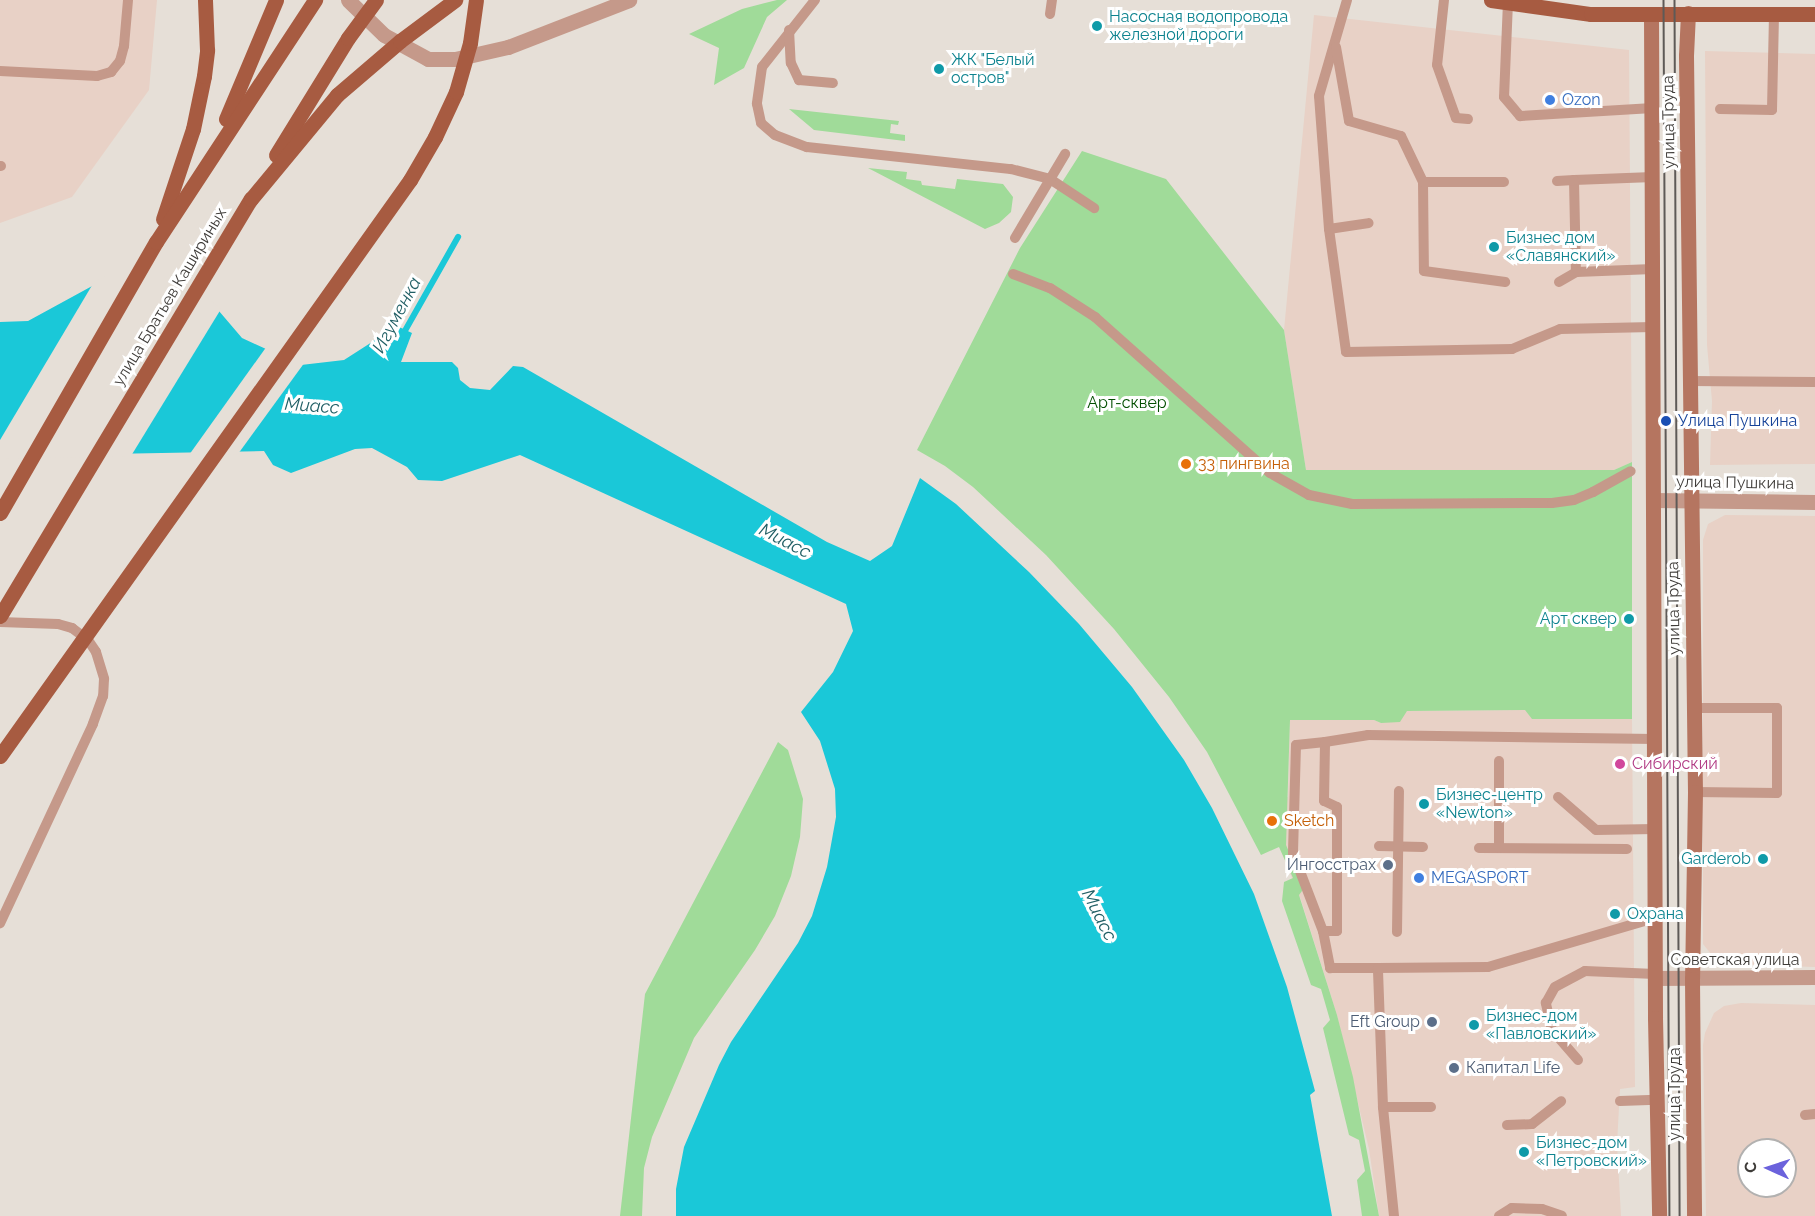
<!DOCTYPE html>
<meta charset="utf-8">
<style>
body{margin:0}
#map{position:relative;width:1815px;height:1216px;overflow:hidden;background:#e6dfd7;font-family:Raleway,sans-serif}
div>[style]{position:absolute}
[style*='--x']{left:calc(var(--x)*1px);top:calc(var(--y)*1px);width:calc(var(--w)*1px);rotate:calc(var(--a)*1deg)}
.commercial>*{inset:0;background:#e8d1c6}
.green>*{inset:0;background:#a0db99}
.water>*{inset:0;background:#1ac8d8}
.pier>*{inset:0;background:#e6dfd7}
.stream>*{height:6px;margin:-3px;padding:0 3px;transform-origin:3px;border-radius:3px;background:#1ac8d8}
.lane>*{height:10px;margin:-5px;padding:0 5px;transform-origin:5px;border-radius:5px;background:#c5998a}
.street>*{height:15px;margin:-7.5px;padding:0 7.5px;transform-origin:7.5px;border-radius:7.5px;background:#c5998a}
.secondary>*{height:15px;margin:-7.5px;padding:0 7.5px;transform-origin:7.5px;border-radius:7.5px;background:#b57560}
.primary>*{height:15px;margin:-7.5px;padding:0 7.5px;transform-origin:7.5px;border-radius:7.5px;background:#a75b41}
.tram>*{height:1.5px;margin:-0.75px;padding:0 0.75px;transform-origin:0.75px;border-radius:0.75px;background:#5e5a57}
.primary-bridge>*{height:15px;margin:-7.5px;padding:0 7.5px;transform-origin:7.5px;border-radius:7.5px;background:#a75b41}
.dots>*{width:16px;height:16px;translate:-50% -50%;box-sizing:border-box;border:3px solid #fff;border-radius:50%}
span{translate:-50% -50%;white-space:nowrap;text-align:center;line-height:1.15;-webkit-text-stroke:6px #fff;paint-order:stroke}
.culture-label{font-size:16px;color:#0d838f}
.left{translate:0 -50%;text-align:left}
.right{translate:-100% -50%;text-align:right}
.shop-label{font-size:16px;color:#366cbe}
.street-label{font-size:16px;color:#3f3c39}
.park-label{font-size:16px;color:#034f00}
.transit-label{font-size:16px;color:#164399}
.food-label{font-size:16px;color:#c56008}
.hotel-label{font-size:16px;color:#b23c85}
.service-label{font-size:16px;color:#4e5e75}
.water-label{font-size:18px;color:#215f65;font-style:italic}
.north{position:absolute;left:1737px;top:1138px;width:60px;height:60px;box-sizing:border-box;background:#fff;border:2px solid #b2b1b0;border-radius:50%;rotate:273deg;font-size:16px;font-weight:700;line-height:24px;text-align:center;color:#3f3c39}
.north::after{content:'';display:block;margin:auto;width:21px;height:27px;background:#6b62dc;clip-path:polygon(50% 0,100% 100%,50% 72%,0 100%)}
</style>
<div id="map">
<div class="commercial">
<i style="clip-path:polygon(0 0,157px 0,149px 90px,72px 197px,0 223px)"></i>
<i style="clip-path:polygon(1314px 15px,1629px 50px,1632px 462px,1614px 470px,1306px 470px,1284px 330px)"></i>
<i style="clip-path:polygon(1705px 51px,1815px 54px,1815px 464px,1710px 465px,1712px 401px,1707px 345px)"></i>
<i style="clip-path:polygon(1725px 515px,1815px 516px,1815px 967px,1724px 964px,1715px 959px,1703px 944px,1703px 540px,1708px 524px)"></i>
<i style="clip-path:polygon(1526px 710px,1533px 719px,1632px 719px,1635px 1087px,1620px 1089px,1617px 1144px,1621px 1216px,1379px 1216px,1369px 1149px,1337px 1015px,1301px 900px,1279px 846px,1280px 798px,1288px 797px,1290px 720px,1374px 720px,1381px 723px,1407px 711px)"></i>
<i style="clip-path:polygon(evenodd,1741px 1003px,1815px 1005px,1815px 1216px,1706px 1216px,1703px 1045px,1705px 1033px,1714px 1013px,1724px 1006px,1741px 1003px,1749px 1150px,1785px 1150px,1785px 1186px,1749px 1186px,1749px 1150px)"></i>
</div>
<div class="green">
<i style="clip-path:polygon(777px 0,787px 0,767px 17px,744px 68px,714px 85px,719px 48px,689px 34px,742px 9px)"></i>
<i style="clip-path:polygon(789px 109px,899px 121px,898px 125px,891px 124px,890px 133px,905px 135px,905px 141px,814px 130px)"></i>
<i style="clip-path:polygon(1082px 151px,1166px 179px,1284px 330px,1306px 470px,1614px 470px,1632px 462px,1632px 719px,1532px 719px,1525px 710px,1407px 711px,1400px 722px,1381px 723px,1374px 720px,1290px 720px,1286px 845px,1302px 882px,1302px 891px,1299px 895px,1337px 1015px,1353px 1077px,1379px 1216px,1362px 1216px,1357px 1180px,1365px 1171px,1359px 1140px,1349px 1135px,1323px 1028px,1330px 1020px,1321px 989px,1311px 985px,1282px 901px,1284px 882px,1293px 878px,1279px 847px,1261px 855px,1207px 752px,1169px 697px,1114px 629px,1046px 555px,973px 487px,945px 466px,917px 450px,1020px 248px)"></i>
<i style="clip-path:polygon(868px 168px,907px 172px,906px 179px,921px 181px,922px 185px,955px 189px,957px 179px,1003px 184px,1013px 197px,1011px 212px,999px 223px,985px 229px)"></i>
<i style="clip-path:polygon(778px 742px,788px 750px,803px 799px,800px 837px,791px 876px,775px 916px,755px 950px,694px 1038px,652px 1137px,644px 1168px,642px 1216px,620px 1216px,645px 994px)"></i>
</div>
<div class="water">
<i style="clip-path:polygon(105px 279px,213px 304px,242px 338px,301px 365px,344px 360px,397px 326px,412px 333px,401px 362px,452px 362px,458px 368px,460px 380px,470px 388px,490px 390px,513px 366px,523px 367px,827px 542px,870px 561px,892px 546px,920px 478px,956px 504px,1029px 572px,1079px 624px,1132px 687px,1184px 760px,1212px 808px,1254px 894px,1287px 987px,1315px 1091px,1310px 1095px,1332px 1216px,676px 1216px,676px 1189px,684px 1147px,719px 1065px,731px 1042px,798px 943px,812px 916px,827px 867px,836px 817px,835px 789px,820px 741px,801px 712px,833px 672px,853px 631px,846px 604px,520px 455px,442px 481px,418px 480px,407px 467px,372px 448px,355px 449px,291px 473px,273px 465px,264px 451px,0 456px,0 322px,28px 321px)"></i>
</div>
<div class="pier">
<i style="clip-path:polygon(105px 276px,180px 276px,221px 309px,131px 456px,0 459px,0 440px,94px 282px)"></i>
<i style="clip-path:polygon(267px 346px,305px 362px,238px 454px,189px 455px)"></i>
</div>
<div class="stream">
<i style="--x:402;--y:336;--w:114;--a:-60.5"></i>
</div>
<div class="lane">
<i style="--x:815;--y:0;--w:85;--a:128.3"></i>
<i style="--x:762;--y:67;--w:37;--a:98"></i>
<i style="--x:757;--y:104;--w:19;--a:78"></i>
<i style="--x:761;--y:123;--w:18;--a:41"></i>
<i style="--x:775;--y:135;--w:34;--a:21"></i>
<i style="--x:807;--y:147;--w:205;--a:6.2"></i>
<i style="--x:1011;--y:169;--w:40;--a:14.4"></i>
<i style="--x:1050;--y:179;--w:53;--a:33.4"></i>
<i style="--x:1347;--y:0;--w:100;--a:106.3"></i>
<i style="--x:1319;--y:96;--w:133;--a:85.7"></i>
<i style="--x:1329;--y:229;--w:124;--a:82.1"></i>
<i style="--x:1346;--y:352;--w:166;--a:-1"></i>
<i style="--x:1512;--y:349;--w:52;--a:-22.6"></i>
<i style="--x:1560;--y:329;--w:93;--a:-1.2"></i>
<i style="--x:1444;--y:0;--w:65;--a:96.1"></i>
<i style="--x:1437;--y:65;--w:56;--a:70.3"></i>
<i style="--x:1456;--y:118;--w:12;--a:5"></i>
<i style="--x:1508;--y:2;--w:95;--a:92.4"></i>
<i style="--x:1504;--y:97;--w:25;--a:50"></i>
<i style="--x:1520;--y:116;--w:133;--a:-3.4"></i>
<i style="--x:1050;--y:14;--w:14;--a:-82"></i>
<i style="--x:789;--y:30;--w:33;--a:87"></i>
<i style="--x:791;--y:63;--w:19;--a:65"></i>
<i style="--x:799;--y:80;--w:34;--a:5"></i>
<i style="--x:1336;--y:47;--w:75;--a:80"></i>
<i style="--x:1349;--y:121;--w:54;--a:16.1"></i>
<i style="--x:1401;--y:136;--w:51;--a:64.4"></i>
<i style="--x:1423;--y:182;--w:89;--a:89.4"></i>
<i style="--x:1424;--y:271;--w:82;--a:7.7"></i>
<i style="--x:0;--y:71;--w:97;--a:3"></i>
<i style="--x:97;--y:76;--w:15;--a:-16"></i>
<i style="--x:111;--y:72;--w:14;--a:-51"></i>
<i style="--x:120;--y:61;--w:16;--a:-75"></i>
<i style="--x:124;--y:46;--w:46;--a:-85"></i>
<i style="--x:1720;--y:109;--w:52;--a:1.1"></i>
<i style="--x:1772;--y:110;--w:96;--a:-88.8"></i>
<i style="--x:0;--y:166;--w:1;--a:0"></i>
<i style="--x:1653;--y:177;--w:79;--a:177.8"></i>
<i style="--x:1574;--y:180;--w:92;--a:88.8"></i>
<i style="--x:1576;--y:272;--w:77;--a:-2.2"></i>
<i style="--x:1557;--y:181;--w:17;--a:-3"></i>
<i style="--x:1423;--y:182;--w:81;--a:0"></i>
<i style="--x:1329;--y:229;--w:40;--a:-8.5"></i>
<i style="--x:1015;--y:238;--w:98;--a:-59.2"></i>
<i style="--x:1013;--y:274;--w:40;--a:21"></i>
<i style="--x:1050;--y:288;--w:54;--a:32.8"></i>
<i style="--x:1095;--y:317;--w:234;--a:41.7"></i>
<i style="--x:1270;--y:473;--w:45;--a:29.4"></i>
<i style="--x:1309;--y:495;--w:44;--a:11.8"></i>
<i style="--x:1352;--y:504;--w:200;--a:-0.3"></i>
<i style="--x:1552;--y:503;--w:22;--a:-8"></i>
<i style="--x:1574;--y:500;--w:21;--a:-23"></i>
<i style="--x:1593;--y:492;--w:43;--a:-28.9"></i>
<i style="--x:1559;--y:282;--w:20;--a:-30"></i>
<i style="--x:1690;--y:381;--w:125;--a:0.5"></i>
<i style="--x:0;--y:622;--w:58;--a:2"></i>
<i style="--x:58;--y:624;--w:15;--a:16"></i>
<i style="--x:72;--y:628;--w:20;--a:37"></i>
<i style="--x:88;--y:640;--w:14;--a:56"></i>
<i style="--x:96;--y:652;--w:28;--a:73"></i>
<i style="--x:104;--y:679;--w:17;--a:93"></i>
<i style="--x:103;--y:696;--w:30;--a:110"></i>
<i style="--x:93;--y:724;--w:220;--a:115"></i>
<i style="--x:1695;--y:708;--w:82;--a:0"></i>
<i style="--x:1777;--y:708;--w:85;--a:90"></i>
<i style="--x:1777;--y:793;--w:82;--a:-179.3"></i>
<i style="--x:1325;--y:742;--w:29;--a:174"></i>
<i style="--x:1296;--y:745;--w:108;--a:91.6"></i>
<i style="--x:1293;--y:853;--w:84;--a:69"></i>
<i style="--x:1323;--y:931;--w:14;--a:0"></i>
<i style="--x:1337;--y:931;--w:124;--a:-90"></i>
<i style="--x:1337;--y:807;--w:14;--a:-155"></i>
<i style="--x:1324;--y:801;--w:59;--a:-89"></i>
<i style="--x:1325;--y:742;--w:44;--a:-9.2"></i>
<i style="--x:1368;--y:735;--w:287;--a:0.8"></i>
<i style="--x:1558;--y:797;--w:50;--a:41"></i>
<i style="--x:1596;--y:830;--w:59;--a:-1"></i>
<i style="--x:1379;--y:846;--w:44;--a:1.3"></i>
<i style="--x:1479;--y:848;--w:148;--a:0.4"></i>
<i style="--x:1499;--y:848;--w:87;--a:-90"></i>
<i style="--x:1323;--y:931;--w:38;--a:79"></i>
<i style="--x:1330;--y:968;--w:48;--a:0"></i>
<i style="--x:1397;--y:932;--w:141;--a:-89.2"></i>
<i style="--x:1578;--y:1060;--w:40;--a:-131"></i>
<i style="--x:1552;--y:1030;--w:28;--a:-103"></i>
<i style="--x:1546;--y:1003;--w:18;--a:-61"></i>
<i style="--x:1555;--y:987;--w:34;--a:-28"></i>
<i style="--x:1585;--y:971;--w:70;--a:2.5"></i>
<i style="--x:1620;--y:1101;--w:36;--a:-2"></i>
<i style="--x:1383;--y:1107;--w:48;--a:0"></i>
<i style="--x:1805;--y:1115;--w:10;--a:-6"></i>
<i style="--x:1507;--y:1125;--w:25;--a:-2"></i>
<i style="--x:1532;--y:1124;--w:37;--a:-38"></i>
<i style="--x:1394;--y:1216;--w:110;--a:-95.8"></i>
<i style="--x:1383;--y:1107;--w:139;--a:-92.1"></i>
<i style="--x:1378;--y:968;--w:110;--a:-0.5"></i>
<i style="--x:1488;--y:967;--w:174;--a:-16.4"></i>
<i style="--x:1499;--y:1216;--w:15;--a:-32"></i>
<i style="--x:1512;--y:1208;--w:30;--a:2"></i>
<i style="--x:1542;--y:1209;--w:21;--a:19"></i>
</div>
<div class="street">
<i style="--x:348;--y:0;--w:50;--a:44.2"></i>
<i style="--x:384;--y:35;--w:50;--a:28.6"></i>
<i style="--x:428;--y:59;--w:27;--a:0"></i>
<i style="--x:455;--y:59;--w:54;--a:-12.8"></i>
<i style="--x:508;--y:47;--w:130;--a:-21.2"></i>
<i style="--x:1654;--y:500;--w:161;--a:0.7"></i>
<i style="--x:1655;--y:978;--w:160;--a:-0.4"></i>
</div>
<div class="secondary">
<i style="--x:1688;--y:13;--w:43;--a:92.7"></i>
<i style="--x:1686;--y:56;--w:736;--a:89.3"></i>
<i style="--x:1695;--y:792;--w:187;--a:90.9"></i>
<i style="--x:1692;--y:979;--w:237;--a:89.5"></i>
<i style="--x:1651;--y:14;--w:1004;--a:89.77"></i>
<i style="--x:1655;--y:1018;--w:198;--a:88.8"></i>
</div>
<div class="primary">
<i style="--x:1491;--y:0;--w:101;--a:8"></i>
<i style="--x:1591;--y:14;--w:224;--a:0"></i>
<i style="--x:226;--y:119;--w:129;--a:-67.2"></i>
<i style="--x:163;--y:219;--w:95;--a:-71.6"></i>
<i style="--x:193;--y:129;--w:54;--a:-78.3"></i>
<i style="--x:204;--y:76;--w:26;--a:-83"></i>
<i style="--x:207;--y:50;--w:50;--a:-92.3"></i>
<i style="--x:0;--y:513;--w:313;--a:-60.1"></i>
<i style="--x:156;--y:242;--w:290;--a:-56.7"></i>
<i style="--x:0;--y:616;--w:487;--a:-59"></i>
</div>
<div class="tram">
<i style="--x:1664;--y:0;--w:1216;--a:89.72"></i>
<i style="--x:1675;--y:0;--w:1216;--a:89.76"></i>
</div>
<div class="primary-bridge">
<i style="--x:276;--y:155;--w:137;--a:-58.4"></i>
<i style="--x:348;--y:38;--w:47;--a:-53.6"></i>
<i style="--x:251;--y:199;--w:135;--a:-50.4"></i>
<i style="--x:337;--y:95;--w:83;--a:-40.6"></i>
<i style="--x:400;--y:41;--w:69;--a:-36.7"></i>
<i style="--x:0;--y:756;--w:707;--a:-54.56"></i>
<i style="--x:410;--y:180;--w:50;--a:-59.8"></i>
<i style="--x:435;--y:137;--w:50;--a:-65"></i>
<i style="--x:456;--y:92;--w:51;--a:-74.1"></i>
<i style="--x:470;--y:43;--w:43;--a:-82.1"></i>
</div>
<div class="dots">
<i style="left:1097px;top:26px;background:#0f9aa8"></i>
<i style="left:939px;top:69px;background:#0f9aa8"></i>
<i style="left:1550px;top:100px;background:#3f7fe0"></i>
<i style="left:1494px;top:247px;background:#0f9aa8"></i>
<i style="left:1666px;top:421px;background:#1a4fb4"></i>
<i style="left:1186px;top:464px;background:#e8710a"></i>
<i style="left:1629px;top:619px;background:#0f9aa8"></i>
<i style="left:1620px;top:764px;background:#d1479c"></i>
<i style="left:1424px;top:804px;background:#0f9aa8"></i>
<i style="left:1272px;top:821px;background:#e8710a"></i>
<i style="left:1763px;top:859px;background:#0f9aa8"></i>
<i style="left:1388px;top:865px;background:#5c6f8a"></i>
<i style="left:1419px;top:878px;background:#3f7fe0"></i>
<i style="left:1615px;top:914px;background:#0f9aa8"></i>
<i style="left:1432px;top:1022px;background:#5c6f8a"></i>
<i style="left:1474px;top:1025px;background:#0f9aa8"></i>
<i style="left:1454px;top:1068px;background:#5c6f8a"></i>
<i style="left:1524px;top:1152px;background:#0f9aa8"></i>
</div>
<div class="culture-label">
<span class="left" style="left:1109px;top:26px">Насосная водопровода<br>железной дороги</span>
<span class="left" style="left:951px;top:69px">ЖК "Белый<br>остров"</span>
<span class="left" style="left:1506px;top:247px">Бизнес дом<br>«Славянский»</span>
<span class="right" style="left:1617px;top:619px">Арт сквер</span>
<span class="left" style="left:1436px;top:804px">Бизнес-центр<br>«Newton»</span>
<span class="right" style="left:1751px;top:859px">Garderob</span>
<span class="left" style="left:1627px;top:914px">Охрана</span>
<span class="left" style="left:1486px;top:1025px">Бизнес-дом<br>«Павловский»</span>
<span class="left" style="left:1536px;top:1152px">Бизнес-дом<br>«Петровский»</span>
</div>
<div class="shop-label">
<span class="left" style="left:1562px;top:100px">Ozon</span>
<span class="left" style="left:1431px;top:878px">MEGASPORT</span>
</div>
<div class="street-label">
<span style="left:1669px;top:122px;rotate:-91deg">улица Труда</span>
<span style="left:170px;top:297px;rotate:-59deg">улица Братьев Кашириных</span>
<span style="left:1735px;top:483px;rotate:1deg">улица Пушкина</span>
<span style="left:1674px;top:608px;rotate:-91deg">улица Труда</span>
<span style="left:1735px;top:960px">Советская улица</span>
<span style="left:1675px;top:1094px;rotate:-90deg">улица Труда</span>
</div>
<div class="park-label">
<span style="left:1127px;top:403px">Арт-сквер</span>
</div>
<div class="transit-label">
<span class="left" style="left:1678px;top:421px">Улица Пушкина</span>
</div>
<div class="food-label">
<span class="left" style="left:1198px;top:464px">33 пингвина</span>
<span class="left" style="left:1284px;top:821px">Sketch</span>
</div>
<div class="hotel-label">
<span class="left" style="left:1632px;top:764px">Сибирский</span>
</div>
<div class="service-label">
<span class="right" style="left:1376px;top:865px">Ингосстрах</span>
<span class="right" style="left:1420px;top:1022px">Eft Group</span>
<span class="left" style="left:1466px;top:1068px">Капитал Life</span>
</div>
<div class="water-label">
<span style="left:397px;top:315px;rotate:-62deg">Игуменка</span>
<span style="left:312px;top:406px;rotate:4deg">Миасс</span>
<span style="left:785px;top:541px;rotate:27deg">Миасс</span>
<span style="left:1099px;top:915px;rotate:63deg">Миасс</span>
</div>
<div class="north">С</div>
</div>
